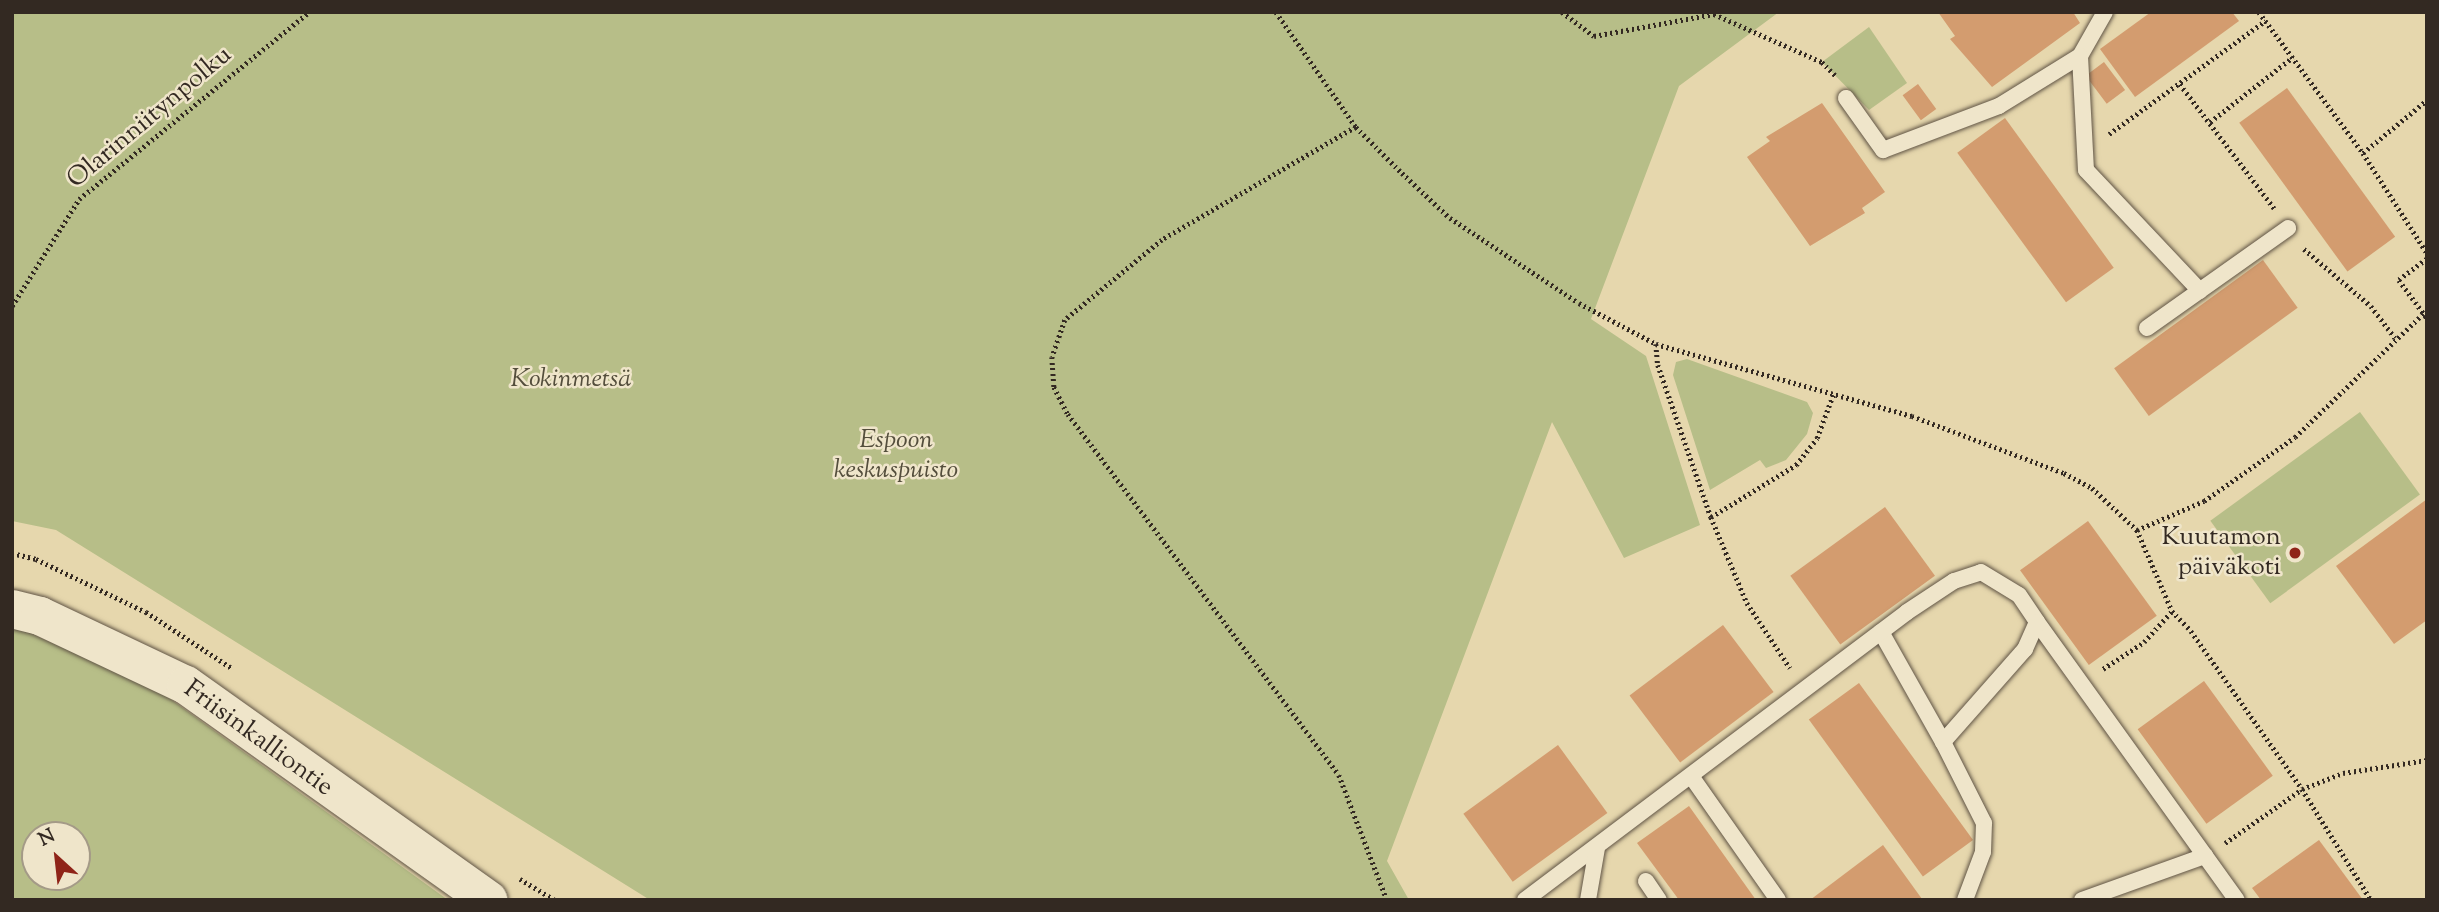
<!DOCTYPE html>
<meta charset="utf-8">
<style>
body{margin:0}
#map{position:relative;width:2439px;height:912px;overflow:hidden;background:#e6d7ad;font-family:"Sorts Mill Goudy",serif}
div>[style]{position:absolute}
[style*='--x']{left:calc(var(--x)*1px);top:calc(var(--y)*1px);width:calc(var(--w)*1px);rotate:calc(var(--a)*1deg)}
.green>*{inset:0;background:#b7be88;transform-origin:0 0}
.building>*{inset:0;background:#d39c6f;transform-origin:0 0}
.path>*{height:4.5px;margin-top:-2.25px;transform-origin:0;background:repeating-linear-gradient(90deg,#332922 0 2px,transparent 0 5.5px)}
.roads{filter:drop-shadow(0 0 2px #605445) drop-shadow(0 0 2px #605445)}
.lane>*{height:16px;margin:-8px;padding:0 8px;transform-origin:8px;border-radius:8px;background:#efe5ca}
.secondary>*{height:38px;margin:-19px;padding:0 19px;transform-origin:19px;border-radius:19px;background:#efe5ca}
.dots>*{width:19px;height:19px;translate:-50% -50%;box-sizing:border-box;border:4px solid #efe5ca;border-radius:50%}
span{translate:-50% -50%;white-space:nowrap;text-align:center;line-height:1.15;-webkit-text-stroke:5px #efe5ca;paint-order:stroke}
.street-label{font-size:26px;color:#332922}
.park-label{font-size:26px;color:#544e3c;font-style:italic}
.poi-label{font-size:26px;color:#332922}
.right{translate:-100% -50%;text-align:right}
.frame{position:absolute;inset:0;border:14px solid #332922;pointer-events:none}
.north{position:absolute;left:21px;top:821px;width:70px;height:70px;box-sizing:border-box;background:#efe5ca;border:2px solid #a49a87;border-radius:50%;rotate:333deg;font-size:19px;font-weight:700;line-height:28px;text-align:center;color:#332922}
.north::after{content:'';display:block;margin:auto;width:24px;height:32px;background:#8f2418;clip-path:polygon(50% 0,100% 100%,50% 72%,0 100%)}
</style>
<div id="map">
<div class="green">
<i style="clip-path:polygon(12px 12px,1779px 12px,1679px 86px,1591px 319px,1646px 356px,1700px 525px,1624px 558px,1552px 422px,1387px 861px,1409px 900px,650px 900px,56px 530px,12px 521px)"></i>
<i style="clip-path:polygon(1869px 27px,1907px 83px,1869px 110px,1822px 62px)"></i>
<i style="clip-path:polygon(1687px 359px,1807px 402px,1813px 413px,1807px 434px,1786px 460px,1766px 468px,1760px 460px,1710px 490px,1673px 375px,1676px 362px)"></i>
<i style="left:2360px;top:412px;width:102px;height:185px;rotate:54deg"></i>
<i style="clip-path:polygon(evenodd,12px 625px,158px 690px,448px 900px,12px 900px,12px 625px,35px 835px,77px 835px,77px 877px,35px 877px,35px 835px)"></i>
</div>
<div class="building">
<i style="clip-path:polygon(1938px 12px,2073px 12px,2080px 23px,1992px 87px,1950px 39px,1955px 36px)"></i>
<i style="clip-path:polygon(2151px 12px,2232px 12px,2239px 21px,2135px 97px,2100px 49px)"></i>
<i style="left:2104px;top:62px;width:35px;height:23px;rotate:53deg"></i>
<i style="left:1918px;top:84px;width:31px;height:19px;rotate:54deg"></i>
<i style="left:2287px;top:88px;width:184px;height:59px;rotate:54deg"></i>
<i style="clip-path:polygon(1822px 103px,1885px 192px,1862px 208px,1865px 213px,1810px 246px,1747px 157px,1770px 141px,1766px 137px)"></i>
<i style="left:2005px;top:118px;width:185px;height:59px;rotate:54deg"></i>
<i style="left:2263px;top:260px;width:59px;height:184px;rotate:54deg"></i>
<i style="clip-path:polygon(2427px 499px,2427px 620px,2394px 644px,2336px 566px)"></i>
<i style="left:1885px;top:507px;width:85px;height:117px;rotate:54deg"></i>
<i style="left:2088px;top:521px;width:117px;height:84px;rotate:54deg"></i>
<i style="left:1723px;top:625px;width:84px;height:117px;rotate:53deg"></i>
<i style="left:2204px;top:681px;width:117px;height:82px;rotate:54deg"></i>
<i style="left:1859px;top:683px;width:194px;height:62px;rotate:54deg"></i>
<i style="left:1558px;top:745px;width:84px;height:117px;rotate:54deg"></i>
<i style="clip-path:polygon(1689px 806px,1756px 900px,1679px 900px,1637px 843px)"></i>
<i style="clip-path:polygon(2319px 840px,2363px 900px,2261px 900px,2252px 888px)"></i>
<i style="clip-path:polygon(1883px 845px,1922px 899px,1810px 900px,1863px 860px)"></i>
</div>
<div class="path">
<i style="--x:1276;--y:12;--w:140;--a:55.2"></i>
<i style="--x:1356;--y:127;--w:65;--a:45"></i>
<i style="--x:1402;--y:173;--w:66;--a:43.2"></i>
<i style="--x:1450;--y:218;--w:154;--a:33.4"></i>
<i style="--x:1579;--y:303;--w:87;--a:28"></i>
<i style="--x:1656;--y:344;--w:266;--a:15.7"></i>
<i style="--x:1912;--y:416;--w:162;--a:20.6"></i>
<i style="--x:2064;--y:473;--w:32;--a:28"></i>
<i style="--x:2092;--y:488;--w:62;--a:43"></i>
<i style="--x:2137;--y:530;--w:73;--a:-23.4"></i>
<i style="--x:2204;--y:501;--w:111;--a:-35.1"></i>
<i style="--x:2295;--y:437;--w:178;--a:-43.9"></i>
<i style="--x:1562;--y:12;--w:40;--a:37"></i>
<i style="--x:1594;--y:36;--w:122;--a:-10.4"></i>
<i style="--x:1714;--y:14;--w:118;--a:24"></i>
<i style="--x:1822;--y:62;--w:21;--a:45"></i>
<i style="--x:2259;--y:12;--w:175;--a:53.6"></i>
<i style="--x:2363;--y:153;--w:119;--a:57.4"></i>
<i style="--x:2180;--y:84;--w:156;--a:52.8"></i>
<i style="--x:2210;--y:122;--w:105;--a:-38.1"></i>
<i style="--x:1356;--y:127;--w:225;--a:149.8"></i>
<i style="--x:1162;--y:240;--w:126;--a:140.5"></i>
<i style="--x:1065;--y:320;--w:39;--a:109"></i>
<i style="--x:1052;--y:357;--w:30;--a:86"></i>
<i style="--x:1054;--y:387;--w:30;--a:63"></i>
<i style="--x:1068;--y:414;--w:451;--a:53.1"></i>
<i style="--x:1339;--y:775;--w:134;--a:69"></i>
<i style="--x:2109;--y:134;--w:193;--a:-35.9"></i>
<i style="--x:2363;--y:153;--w:83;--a:-39.6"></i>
<i style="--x:2304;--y:249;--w:88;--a:40.4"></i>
<i style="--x:2371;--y:306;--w:40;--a:53"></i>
<i style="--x:2427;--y:259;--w:35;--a:143"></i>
<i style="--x:2399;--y:280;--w:47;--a:53.6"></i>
<i style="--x:12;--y:306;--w:126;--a:-57.9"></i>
<i style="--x:79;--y:199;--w:296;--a:-39.1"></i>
<i style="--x:1656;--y:344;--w:21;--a:85"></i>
<i style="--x:1658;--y:365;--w:161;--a:70.8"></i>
<i style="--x:1711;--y:517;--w:93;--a:67.3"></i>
<i style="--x:1747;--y:603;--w:78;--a:56.5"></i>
<i style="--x:1711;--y:517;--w:100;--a:-31.5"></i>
<i style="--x:1796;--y:465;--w:34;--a:-52"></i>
<i style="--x:1817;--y:438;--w:46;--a:-69.6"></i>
<i style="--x:2137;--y:530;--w:88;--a:66.6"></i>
<i style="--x:2172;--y:611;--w:28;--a:46"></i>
<i style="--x:2191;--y:631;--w:193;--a:54.9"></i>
<i style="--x:2302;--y:789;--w:131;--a:58.1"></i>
<i style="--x:12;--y:553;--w:25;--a:14"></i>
<i style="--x:36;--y:559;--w:122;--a:25.7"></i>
<i style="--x:146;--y:612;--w:104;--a:33.2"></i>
<i style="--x:2103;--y:669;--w:49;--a:-33.4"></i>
<i style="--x:2144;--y:642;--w:42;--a:-47.9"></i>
<i style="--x:2225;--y:843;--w:94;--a:-35"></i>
<i style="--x:2302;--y:789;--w:44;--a:-21.3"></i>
<i style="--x:2343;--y:773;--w:85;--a:-8.8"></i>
<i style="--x:520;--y:879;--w:41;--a:31"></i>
</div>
<div class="roads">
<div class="lane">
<i style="--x:2105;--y:12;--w:51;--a:119.6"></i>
<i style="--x:2080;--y:56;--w:114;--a:87"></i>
<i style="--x:2086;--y:170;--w:166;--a:46.7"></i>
<i style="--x:1846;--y:98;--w:64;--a:54.6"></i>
<i style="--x:1883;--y:150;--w:124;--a:-20.8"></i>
<i style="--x:1999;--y:106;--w:95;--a:-31.7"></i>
<i style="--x:2147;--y:328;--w:173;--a:-35.3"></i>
<i style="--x:2037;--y:622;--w:342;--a:54.3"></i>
<i style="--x:1881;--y:632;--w:126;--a:60.6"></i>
<i style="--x:1691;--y:776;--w:151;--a:54.9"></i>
<i style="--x:1646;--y:881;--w:23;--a:56"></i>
<i style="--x:1525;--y:900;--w:478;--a:-37"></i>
<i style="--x:1907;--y:612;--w:56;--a:-33.4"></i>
<i style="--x:1954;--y:581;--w:28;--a:-18"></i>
<i style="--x:1981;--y:572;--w:44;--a:31.2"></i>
<i style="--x:2019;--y:595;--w:32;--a:56"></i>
<i style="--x:2037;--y:622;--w:30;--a:114"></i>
<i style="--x:2025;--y:649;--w:124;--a:131.4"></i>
<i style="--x:1943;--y:742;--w:91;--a:63.2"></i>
<i style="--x:1984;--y:823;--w:29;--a:92"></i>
<i style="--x:1983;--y:852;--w:51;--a:110.6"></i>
<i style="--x:1588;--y:900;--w:53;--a:-80.2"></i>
<i style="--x:2082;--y:900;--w:131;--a:-19.7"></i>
</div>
<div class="secondary">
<i style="--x:12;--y:609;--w:29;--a:14"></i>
<i style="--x:40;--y:616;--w:161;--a:25.3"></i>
<i style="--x:186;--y:685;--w:371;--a:35.4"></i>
</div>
</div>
<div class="dots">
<i style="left:2295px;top:553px;background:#8f2418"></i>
</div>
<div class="street-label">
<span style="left:150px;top:118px;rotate:-40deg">Olarinniitynpolku</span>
<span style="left:258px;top:739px;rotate:36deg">Friisinkalliontie</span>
</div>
<div class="park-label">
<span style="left:571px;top:380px">Kokinmetsä</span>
<span style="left:896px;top:456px">Espoon<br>keskuspuisto</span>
</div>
<div class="poi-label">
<span class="right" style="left:2281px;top:553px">Kuutamon<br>päiväkoti</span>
</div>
<div class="frame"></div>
<div class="north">N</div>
</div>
